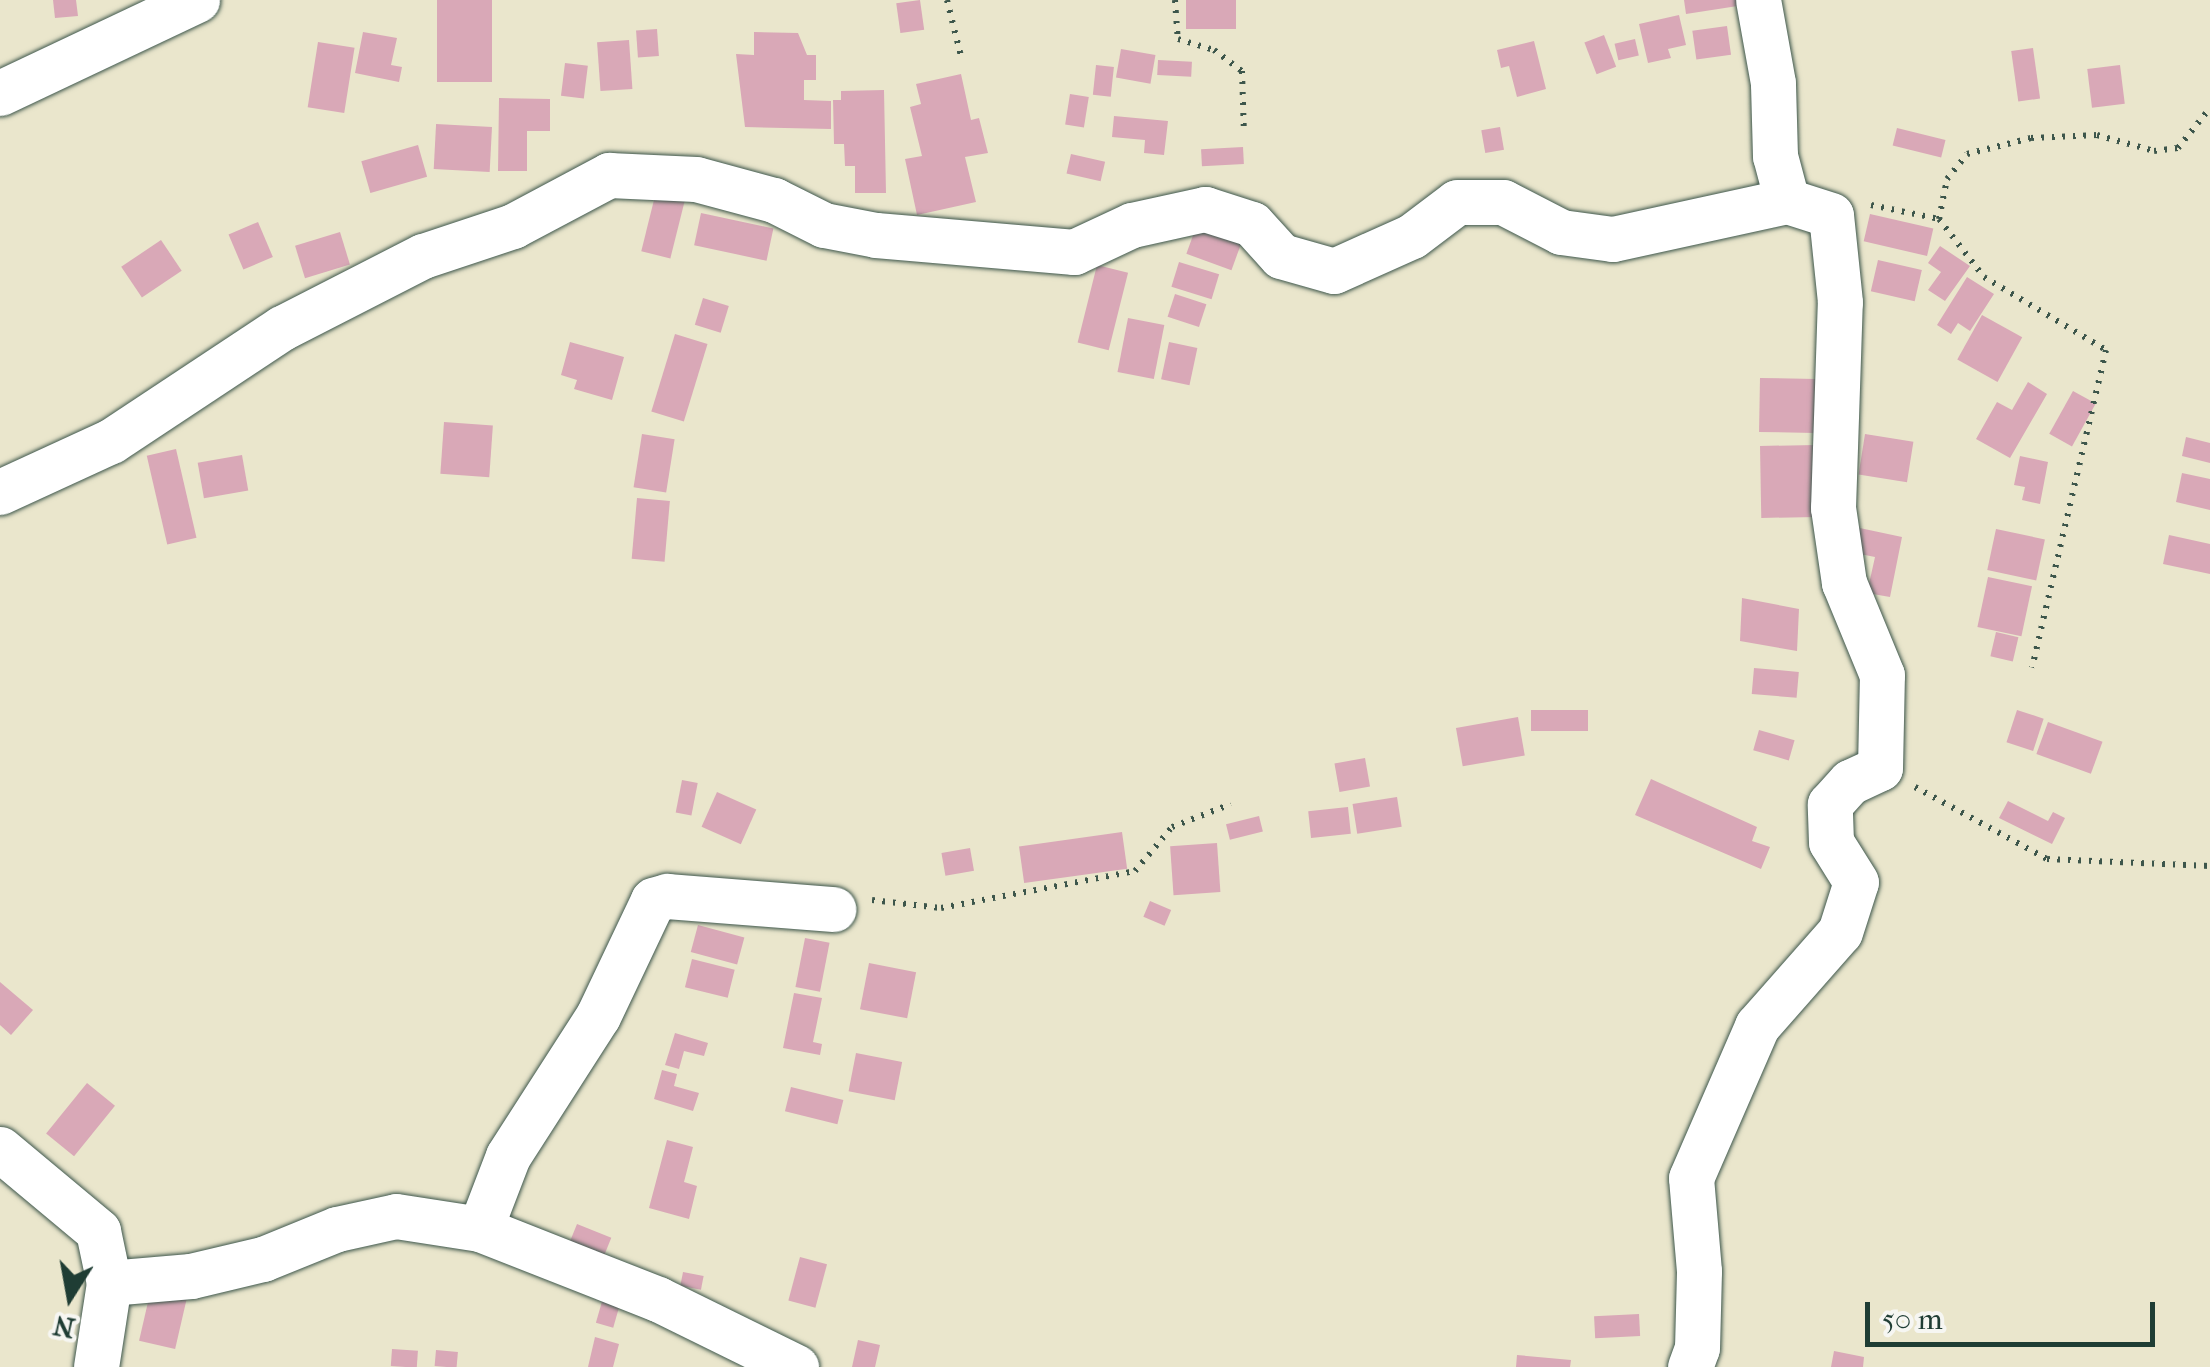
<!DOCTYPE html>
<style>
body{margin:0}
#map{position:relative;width:2210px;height:1367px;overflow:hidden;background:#eae6cc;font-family:"IM FELL French Canon",serif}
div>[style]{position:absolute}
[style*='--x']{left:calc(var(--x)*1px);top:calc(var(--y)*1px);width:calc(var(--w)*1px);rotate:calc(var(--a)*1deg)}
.building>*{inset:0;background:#d9a8b7;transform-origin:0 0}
.path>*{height:6px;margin-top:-3px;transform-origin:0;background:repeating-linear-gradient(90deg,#3d564b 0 2.5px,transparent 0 10.5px)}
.roads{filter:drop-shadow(0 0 2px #3d564b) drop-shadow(0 0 2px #3d564b)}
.street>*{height:45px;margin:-22.5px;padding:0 22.5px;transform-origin:22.5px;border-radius:22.5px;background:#fff}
span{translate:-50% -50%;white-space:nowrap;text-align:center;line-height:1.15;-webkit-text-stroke:8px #f6f6f2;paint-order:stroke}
.north{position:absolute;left:20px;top:1247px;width:100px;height:100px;-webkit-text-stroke:8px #f6f6f2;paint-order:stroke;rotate:191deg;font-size:28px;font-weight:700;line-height:40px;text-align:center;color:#1f3d34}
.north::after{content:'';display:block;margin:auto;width:35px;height:45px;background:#1f3d34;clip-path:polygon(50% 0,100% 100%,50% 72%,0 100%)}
.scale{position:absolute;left:1865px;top:1302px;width:290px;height:45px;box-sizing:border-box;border:5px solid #1f3d34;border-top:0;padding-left:12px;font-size:30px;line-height:35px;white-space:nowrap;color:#1f3d34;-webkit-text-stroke:8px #f6f6f2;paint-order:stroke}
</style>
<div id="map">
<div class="building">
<i style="clip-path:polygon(53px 0,76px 0,78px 16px,55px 18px)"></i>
<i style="left:437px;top:0;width:55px;height:82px"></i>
<i style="left:920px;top:0;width:30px;height:24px;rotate:82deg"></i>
<i style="left:1186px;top:0;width:50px;height:29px"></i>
<i style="clip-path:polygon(1684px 0,1743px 0,1744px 5px,1686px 14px)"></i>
<i style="clip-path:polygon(1679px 15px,1686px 45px,1668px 49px,1671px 58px,1648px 63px,1639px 24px)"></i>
<i style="left:1727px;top:26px;width:29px;height:35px;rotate:82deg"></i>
<i style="left:657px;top:29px;width:27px;height:21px;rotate:86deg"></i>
<i style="clip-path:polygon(363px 32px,397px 38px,391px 65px,402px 67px,399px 82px,355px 73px)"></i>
<i style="clip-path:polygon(754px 32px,798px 33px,807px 55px,816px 55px,816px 80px,804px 80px,804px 100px,831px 101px,831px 129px,745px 127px,736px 54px,754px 55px)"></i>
<i style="left:1604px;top:35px;width:34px;height:21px;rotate:69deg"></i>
<i style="left:1635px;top:39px;width:17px;height:21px;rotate:77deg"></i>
<i style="left:629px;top:40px;width:49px;height:32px;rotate:86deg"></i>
<i style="clip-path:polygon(1534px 41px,1546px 89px,1517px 97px,1509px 66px,1501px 68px,1497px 50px)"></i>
<i style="left:318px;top:42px;width:37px;height:66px;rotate:9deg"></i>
<i style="left:2033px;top:48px;width:51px;height:22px;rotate:82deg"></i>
<i style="left:1121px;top:49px;width:35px;height:29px;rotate:10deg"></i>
<i style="left:1158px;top:60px;width:34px;height:15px;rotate:3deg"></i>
<i style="left:565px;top:63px;width:23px;height:33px;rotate:7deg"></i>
<i style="left:1096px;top:65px;width:18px;height:30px;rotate:6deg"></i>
<i style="left:2120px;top:65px;width:39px;height:33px;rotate:83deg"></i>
<i style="clip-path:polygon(961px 74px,971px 120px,979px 118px,988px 153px,965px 157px,976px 202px,917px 215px,905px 159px,922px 156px,910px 107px,921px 104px,916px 84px)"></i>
<i style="clip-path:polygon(884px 90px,886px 193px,855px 193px,855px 166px,845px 166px,844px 144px,834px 144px,833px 100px,841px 100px,841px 91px)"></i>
<i style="left:1070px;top:94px;width:19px;height:31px;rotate:9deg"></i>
<i style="clip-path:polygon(499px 98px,550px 99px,550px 131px,527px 131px,527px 171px,498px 171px)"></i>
<i style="clip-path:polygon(1114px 116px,1168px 121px,1164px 155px,1144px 153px,1145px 140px,1112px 137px)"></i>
<i style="left:492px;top:127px;width:45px;height:56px;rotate:93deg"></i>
<i style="left:1500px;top:127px;width:23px;height:19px;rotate:80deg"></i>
<i style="left:1897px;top:128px;width:50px;height:18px;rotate:14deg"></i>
<i style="left:418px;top:145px;width:33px;height:59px;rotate:74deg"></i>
<i style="left:1243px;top:147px;width:17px;height:42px;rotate:87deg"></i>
<i style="left:1071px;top:154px;width:35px;height:20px;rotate:13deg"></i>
<i style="left:656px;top:192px;width:30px;height:61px;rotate:14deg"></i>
<i style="left:701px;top:213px;width:74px;height:33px;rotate:12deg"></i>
<i style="left:1870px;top:214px;width:65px;height:28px;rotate:13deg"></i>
<i style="left:1199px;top:219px;width:48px;height:37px;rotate:20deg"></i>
<i style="left:258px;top:222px;width:38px;height:32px;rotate:67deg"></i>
<i style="left:340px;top:232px;width:34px;height:47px;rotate:73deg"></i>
<i style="left:161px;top:240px;width:37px;height:48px;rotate:56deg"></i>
<i style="clip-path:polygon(1940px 246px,1970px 266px,1945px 301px,1928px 290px,1941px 272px,1928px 263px)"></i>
<i style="left:1878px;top:260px;width:45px;height:32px;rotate:13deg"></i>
<i style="left:1179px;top:262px;width:42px;height:26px;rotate:17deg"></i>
<i style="left:1097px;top:265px;width:32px;height:80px;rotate:14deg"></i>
<i style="clip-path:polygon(1967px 277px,1994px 294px,1970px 331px,1958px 323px,1951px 334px,1937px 325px)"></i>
<i style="left:1175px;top:294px;width:33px;height:24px;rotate:18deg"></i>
<i style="left:703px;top:298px;width:27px;height:28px;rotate:17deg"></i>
<i style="left:1982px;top:315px;width:46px;height:51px;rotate:29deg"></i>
<i style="left:1128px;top:318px;width:37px;height:55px;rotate:11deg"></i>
<i style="left:675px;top:334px;width:34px;height:81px;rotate:17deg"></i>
<i style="clip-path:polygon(570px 342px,624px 357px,612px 400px,574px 389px,577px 380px,561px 375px)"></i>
<i style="left:1169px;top:342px;width:29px;height:38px;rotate:12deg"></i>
<i style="left:1760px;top:378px;width:56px;height:54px;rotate:1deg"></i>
<i style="clip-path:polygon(2028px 382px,2047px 394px,2010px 458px,1976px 439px,1997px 402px,2012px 410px)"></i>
<i style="left:2073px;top:391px;width:26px;height:49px;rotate:29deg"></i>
<i style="left:444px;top:422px;width:49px;height:52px;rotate:4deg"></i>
<i style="left:642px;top:434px;width:33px;height:54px;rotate:9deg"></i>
<i style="left:1865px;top:434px;width:49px;height:41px;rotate:9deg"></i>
<i style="clip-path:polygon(2186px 437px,2210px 443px,2210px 463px,2182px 456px)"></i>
<i style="left:1815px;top:445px;width:72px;height:55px;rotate:89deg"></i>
<i style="left:176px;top:449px;width:91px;height:30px;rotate:77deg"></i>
<i style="left:242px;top:455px;width:36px;height:45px;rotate:80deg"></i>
<i style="clip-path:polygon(2020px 456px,2048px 462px,2040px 504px,2022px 500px,2025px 487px,2014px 485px)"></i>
<i style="clip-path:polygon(2182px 473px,2210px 479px,2210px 510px,2176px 502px)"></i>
<i style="left:637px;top:498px;width:33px;height:61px;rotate:5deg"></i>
<i style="clip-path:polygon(1855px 527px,1902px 537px,1890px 597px,1867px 593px,1875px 557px,1850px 552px)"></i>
<i style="left:1996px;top:529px;width:50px;height:42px;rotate:12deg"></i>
<i style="clip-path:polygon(2169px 535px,2210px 544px,2210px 574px,2163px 564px)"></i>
<i style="left:1988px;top:577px;width:45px;height:51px;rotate:12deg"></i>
<i style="clip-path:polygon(1742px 598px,1799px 609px,1797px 651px,1740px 641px)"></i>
<i style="left:1996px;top:632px;width:23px;height:25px;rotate:13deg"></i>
<i style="left:1754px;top:668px;width:45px;height:26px;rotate:5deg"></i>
<i style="left:1588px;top:710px;width:21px;height:57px;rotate:90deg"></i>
<i style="left:2017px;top:710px;width:28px;height:34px;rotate:18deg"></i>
<i style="left:1518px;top:717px;width:39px;height:63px;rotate:80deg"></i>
<i style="left:2048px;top:722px;width:58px;height:34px;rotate:20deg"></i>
<i style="left:1759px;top:730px;width:37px;height:21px;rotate:16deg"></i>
<i style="left:1365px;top:758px;width:29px;height:31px;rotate:80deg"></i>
<i style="clip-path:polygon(1651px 779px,1757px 827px,1752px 841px,1770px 847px,1761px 869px,1635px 815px)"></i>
<i style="left:682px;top:780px;width:16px;height:33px;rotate:11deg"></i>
<i style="left:717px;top:792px;width:43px;height:38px;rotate:24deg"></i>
<i style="left:1397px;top:797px;width:30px;height:45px;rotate:81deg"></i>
<i style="clip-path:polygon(2008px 801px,2048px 821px,2053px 812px,2065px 818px,2052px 844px,1999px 818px)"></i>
<i style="left:1348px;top:807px;width:27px;height:40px;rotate:84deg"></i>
<i style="left:1259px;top:816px;width:16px;height:34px;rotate:76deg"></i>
<i style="left:1122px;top:832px;width:37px;height:104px;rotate:82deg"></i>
<i style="left:1217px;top:843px;width:49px;height:47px;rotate:86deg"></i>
<i style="left:970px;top:848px;width:23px;height:29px;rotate:80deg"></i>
<i style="left:1150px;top:901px;width:23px;height:17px;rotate:23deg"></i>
<i style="left:698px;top:925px;width:48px;height:28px;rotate:15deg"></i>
<i style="left:805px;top:938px;width:25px;height:50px;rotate:11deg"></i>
<i style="left:692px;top:959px;width:44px;height:29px;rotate:14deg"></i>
<i style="left:869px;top:963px;width:48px;height:47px;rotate:11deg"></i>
<i style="clip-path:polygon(0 982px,33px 1010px,11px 1035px,0 1025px)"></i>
<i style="clip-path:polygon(794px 993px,822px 998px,813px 1042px,822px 1044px,820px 1055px,783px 1048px)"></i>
<i style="clip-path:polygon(675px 1033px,708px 1043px,704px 1056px,684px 1051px,679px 1069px,665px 1065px)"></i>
<i style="left:856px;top:1053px;width:47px;height:39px;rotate:11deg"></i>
<i style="clip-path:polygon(662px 1070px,677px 1074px,674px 1086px,699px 1093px,693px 1111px,654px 1099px)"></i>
<i style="left:87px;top:1083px;width:36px;height:65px;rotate:39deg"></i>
<i style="left:791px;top:1087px;width:54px;height:25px;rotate:14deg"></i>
<i style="clip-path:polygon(667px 1140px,693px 1147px,684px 1182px,697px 1186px,689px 1219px,649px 1208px)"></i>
<i style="left:577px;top:1224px;width:37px;height:21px;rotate:22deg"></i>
<i style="left:800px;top:1257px;width:28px;height:45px;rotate:15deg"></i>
<i style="left:683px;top:1272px;width:21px;height:14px;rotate:11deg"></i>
<i style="left:151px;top:1289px;width:37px;height:53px;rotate:13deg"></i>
<i style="left:605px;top:1291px;width:18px;height:33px;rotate:16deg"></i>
<i style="left:1639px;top:1314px;width:22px;height:45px;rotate:87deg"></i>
<i style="clip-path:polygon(595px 1337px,619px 1344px,613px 1367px,588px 1367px)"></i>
<i style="clip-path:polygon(858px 1340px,880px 1345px,875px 1367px,852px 1367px)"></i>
<i style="left:392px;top:1349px;width:26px;height:17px;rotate:4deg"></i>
<i style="left:436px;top:1350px;width:22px;height:16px;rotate:5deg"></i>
<i style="clip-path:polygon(1834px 1351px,1864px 1357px,1863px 1367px,1831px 1367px)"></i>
<i style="clip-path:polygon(1517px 1355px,1571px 1360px,1570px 1367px,1516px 1367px)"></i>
</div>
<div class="path">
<i style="--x:947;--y:0;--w:62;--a:76"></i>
<i style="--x:1175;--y:0;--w:39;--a:86"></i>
<i style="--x:1178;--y:39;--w:38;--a:17"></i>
<i style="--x:1214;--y:50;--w:35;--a:37"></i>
<i style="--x:1242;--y:71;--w:62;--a:88.2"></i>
<i style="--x:1871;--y:205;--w:69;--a:11.6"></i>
<i style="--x:1939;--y:219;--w:73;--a:52.2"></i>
<i style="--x:1984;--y:277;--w:142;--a:30.9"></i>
<i style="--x:2106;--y:350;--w:326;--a:103.1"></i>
<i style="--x:1939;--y:219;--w:41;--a:-78.7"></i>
<i style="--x:1947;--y:179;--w:32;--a:-51"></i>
<i style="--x:1967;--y:154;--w:66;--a:-14"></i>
<i style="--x:2031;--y:138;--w:66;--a:-2.6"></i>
<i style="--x:2097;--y:135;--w:59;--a:15.7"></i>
<i style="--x:2154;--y:151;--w:24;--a:-7"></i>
<i style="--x:2178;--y:148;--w:51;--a:-51.3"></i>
<i style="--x:1915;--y:787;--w:150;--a:28.6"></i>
<i style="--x:2047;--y:859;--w:163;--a:2.5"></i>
<i style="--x:872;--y:900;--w:69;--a:6.6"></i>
<i style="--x:941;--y:908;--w:197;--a:-10.8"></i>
<i style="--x:1135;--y:871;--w:57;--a:-49.9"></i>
<i style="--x:1172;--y:827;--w:63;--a:-21.3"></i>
</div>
<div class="roads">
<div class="street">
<i style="--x:0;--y:93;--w:218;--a:-25.3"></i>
<i style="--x:0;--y:492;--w:122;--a:-24.7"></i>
<i style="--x:111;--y:441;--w:205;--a:-33.5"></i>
<i style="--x:282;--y:328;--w:158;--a:-27.1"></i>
<i style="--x:423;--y:256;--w:95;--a:-18.4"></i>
<i style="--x:513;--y:226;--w:109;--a:-28"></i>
<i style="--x:609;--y:175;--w:87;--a:2.6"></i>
<i style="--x:696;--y:179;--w:81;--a:15.1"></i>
<i style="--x:774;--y:200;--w:56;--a:26.6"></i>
<i style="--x:824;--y:225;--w:53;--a:10.9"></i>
<i style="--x:876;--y:235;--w:199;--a:4.9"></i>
<i style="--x:1074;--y:252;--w:64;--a:-25"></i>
<i style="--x:1132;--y:225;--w:75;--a:-12.4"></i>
<i style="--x:1205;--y:209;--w:49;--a:17.7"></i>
<i style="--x:1252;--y:224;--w:43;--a:47.8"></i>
<i style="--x:1281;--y:256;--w:55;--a:15.8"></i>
<i style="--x:1334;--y:271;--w:85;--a:-24.2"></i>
<i style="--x:1412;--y:236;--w:56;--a:-37.1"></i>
<i style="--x:1457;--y:202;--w:46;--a:0"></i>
<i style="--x:1503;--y:202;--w:65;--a:27.3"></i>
<i style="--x:1561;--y:232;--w:52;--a:7.7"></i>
<i style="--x:1613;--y:239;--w:178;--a:-12.3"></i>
<i style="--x:0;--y:1149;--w:128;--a:39.9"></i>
<i style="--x:98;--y:1231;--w:53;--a:78.1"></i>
<i style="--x:109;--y:1283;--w:85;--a:98.8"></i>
<i style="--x:480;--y:1229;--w:78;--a:-69"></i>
<i style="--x:508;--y:1156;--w:166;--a:-57.3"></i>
<i style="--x:598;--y:1016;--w:128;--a:-64.6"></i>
<i style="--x:653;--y:900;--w:15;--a:-16"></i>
<i style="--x:667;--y:896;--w:167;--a:4.5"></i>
<i style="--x:109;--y:1283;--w:82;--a:-4.9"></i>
<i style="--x:191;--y:1276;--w:74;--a:-13.3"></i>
<i style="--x:263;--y:1259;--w:80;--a:-22.1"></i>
<i style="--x:337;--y:1229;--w:60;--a:-12.4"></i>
<i style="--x:396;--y:1216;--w:85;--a:8.8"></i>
<i style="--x:480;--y:1229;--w:191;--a:21.5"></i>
<i style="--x:658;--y:1299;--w:154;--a:26.2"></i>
<i style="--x:1690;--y:1367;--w:20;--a:-70"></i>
<i style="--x:1697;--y:1348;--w:77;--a:-88.5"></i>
<i style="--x:1699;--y:1271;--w:93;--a:-94.9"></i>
<i style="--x:1691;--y:1178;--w:166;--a:-66.5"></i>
<i style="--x:1757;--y:1026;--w:125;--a:-48.6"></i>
<i style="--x:1840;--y:932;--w:52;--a:-72.3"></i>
<i style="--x:1856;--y:882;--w:47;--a:-122"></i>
<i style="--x:1831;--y:842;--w:38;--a:-92"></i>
<i style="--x:1830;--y:804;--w:30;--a:-48"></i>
<i style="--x:1850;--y:782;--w:33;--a:-25"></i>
<i style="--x:1880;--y:768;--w:93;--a:-88.8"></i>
<i style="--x:1882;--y:675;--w:100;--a:-112.4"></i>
<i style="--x:1844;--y:583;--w:76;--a:-98.3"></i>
<i style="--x:1833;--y:508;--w:206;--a:-88.1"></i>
<i style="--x:1840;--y:302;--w:87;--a:-95.9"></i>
<i style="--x:1831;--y:215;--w:46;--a:-162.3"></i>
<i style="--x:1787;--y:201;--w:47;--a:-104.9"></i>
<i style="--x:1775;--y:156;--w:73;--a:-91.6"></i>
<i style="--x:1773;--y:83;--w:84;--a:-100.2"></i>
</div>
</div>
<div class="north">N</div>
<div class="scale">50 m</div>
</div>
